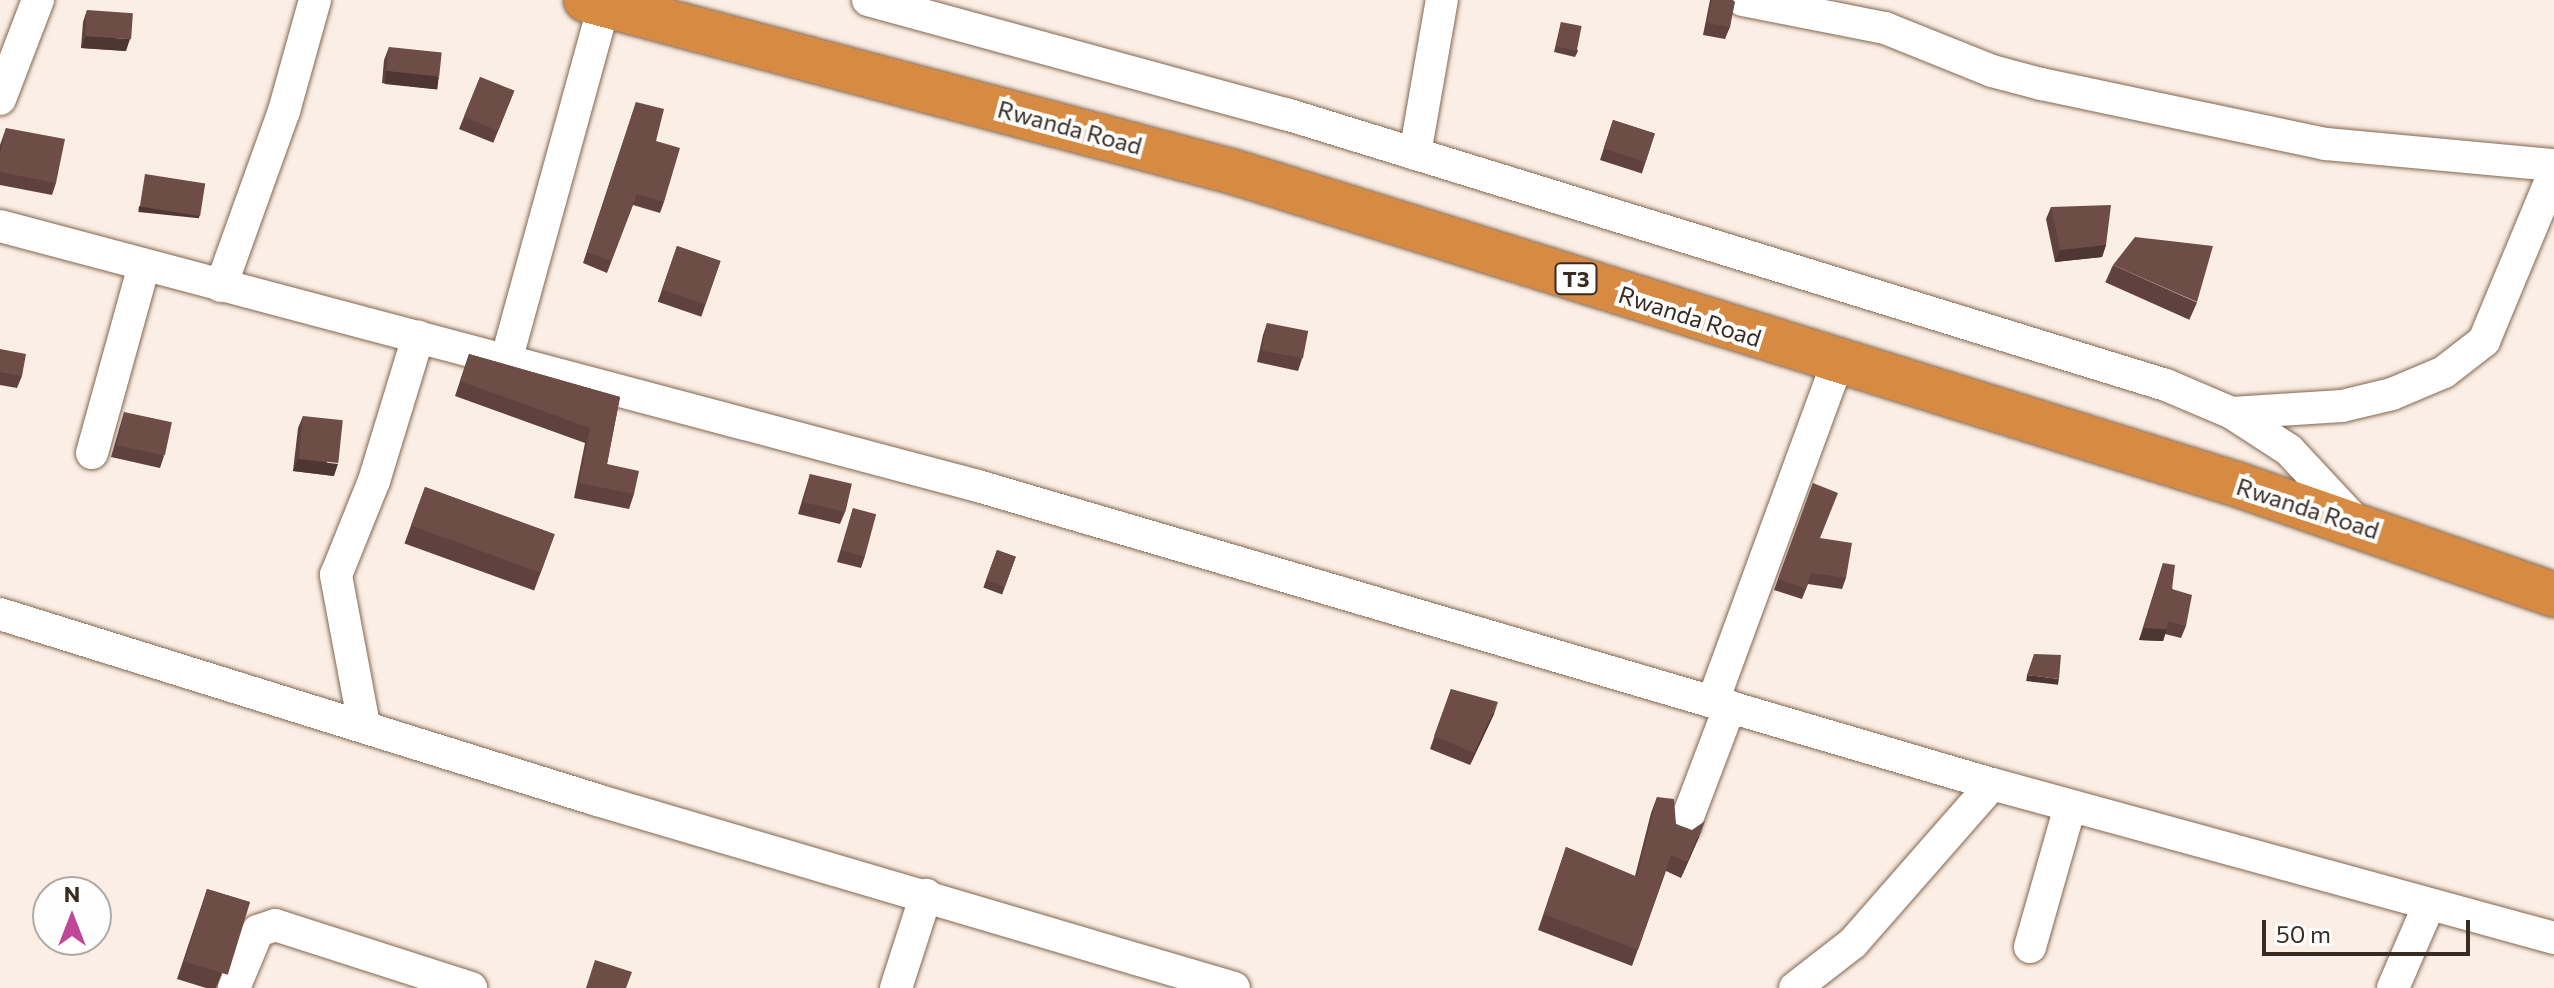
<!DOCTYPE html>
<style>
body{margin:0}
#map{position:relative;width:2554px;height:988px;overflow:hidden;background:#fbeee4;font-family:Commissioner,sans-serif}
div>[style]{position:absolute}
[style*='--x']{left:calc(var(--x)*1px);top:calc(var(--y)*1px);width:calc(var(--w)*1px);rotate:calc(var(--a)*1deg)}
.roads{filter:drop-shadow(0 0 2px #826751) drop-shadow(0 0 2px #826751)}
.minor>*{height:32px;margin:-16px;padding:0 16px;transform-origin:16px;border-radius:16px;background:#fff}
.highway>*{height:44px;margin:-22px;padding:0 22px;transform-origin:22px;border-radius:22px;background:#d68a42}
.wall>*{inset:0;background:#5f423d;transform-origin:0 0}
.shaded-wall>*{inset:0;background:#4e3632;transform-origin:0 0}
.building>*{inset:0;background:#6f4d47;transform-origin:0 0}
span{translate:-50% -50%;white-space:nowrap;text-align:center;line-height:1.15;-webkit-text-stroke:8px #fefefe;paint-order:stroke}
.shield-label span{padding:2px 6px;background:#fefefe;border:2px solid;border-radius:6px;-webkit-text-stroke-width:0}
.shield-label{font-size:22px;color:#382b22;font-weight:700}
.street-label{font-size:24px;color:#382b22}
.north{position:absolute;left:32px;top:876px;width:80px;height:80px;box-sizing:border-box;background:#fefefe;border:2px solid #afaaa6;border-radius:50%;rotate:0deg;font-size:22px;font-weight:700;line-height:32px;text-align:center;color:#382b22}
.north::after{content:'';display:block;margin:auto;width:28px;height:36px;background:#c04697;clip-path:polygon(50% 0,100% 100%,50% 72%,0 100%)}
.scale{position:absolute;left:2262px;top:920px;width:208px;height:36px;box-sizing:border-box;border:4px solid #382b22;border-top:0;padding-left:10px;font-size:24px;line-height:28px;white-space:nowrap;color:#382b22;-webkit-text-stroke:6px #fefefe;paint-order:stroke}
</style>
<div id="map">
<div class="roads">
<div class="minor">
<i style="--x:868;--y:0;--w:433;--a:15.3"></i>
<i style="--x:1286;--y:114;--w:921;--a:17.12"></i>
<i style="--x:2166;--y:385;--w:72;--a:23"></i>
<i style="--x:2232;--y:413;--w:68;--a:33"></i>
<i style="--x:2289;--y:450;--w:100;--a:47"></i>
<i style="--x:1743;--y:0;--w:145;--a:11.2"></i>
<i style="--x:1885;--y:28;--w:115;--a:21.9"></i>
<i style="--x:1992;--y:71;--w:51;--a:14.9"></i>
<i style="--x:2041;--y:84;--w:291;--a:11.9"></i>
<i style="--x:2326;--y:144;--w:229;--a:5.3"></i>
<i style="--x:0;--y:99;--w:106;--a:-69"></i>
<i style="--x:1415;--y:154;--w:156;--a:-80.1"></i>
<i style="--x:0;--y:226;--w:1012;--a:14.89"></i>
<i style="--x:978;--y:486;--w:1057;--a:16.38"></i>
<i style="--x:1992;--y:784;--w:583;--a:15.32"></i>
<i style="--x:221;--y:286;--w:186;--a:-70.2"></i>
<i style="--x:284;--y:111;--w:115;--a:-74.4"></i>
<i style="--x:506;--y:361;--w:369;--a:-74.6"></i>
<i style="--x:2232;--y:413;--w:110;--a:-3.6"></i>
<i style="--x:2342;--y:406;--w:51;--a:-13.5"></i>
<i style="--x:2392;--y:394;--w:56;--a:-22.9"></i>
<i style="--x:2444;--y:372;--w:51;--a:-37.8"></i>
<i style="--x:2484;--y:341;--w:182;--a:-67.4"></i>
<i style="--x:92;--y:453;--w:195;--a:-74.5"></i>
<i style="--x:0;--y:614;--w:625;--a:17.3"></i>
<i style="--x:597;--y:800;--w:664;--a:16.44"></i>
<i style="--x:1713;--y:701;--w:359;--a:-69.8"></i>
<i style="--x:364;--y:725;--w:153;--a:-100.6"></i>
<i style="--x:336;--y:575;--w:101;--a:-68"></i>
<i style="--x:374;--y:481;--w:151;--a:-73"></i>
<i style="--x:1684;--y:827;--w:129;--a:-69.2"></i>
<i style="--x:2030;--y:947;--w:146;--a:-74.1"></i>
<i style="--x:234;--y:988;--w:62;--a:-67.2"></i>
<i style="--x:258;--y:931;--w:18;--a:-19"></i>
<i style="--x:275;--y:925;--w:206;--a:17.8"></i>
<i style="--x:896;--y:988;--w:98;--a:-72.1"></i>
<i style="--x:1795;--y:988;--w:73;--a:-37.8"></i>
<i style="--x:1853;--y:943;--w:211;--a:-48.8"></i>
<i style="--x:2393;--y:988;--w:90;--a:-66.6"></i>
</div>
<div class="highway">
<i style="--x:586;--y:0;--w:670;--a:14.87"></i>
<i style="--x:1234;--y:172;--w:1049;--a:17.3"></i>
<i style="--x:2236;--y:484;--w:337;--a:19.2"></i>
</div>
</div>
<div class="wall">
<i style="clip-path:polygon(1710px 0,1733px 0,1730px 27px,1725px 39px,1703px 35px)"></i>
<i style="clip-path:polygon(87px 10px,126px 51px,81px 48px,83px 22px)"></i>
<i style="clip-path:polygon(1561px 22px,1578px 51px,1575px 57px,1554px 52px)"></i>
<i style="clip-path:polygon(389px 47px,439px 77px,435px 89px,382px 83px,384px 60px)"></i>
<i style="left:480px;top:77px;width:37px;height:56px;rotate:22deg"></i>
<i style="clip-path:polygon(636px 102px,656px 141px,664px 202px,660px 213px,633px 205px,607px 273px,583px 263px)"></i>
<i style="left:1613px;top:120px;width:44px;height:42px;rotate:18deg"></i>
<i style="clip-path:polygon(6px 128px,56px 183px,52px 195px,0 185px,0 145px)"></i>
<i style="clip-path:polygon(2051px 207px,2106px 245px,2102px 257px,2055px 262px,2046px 219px)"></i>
<i style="left:677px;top:246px;width:46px;height:59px;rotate:19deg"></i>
<i style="left:2113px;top:265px;width:92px;height:19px;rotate:24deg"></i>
<i style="clip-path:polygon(1267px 323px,1302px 359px,1298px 371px,1257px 362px,1263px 335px)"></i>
<i style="clip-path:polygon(0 349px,22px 376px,17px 388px,0 385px)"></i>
<i style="clip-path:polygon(469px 354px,620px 397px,607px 464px,634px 494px,629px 509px,574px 498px,585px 443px,455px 396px)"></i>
<i style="clip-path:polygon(124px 412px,164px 456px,160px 468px,111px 457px)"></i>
<i style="clip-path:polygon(303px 416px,334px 476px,293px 471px,298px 428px)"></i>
<i style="clip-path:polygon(810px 474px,845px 512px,840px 524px,798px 514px)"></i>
<i style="clip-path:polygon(1813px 483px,1820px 538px,1846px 578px,1842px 589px,1808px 584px,1802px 599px,1774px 590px)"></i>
<i style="left:425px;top:487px;width:138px;height:60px;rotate:20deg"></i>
<i style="clip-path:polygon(853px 508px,865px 556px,861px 568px,837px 562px)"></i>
<i style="left:997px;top:550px;width:20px;height:40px;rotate:20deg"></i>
<i style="clip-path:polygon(2163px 563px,2186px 626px,2181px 638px,2165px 634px,2163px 641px,2139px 640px)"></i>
<i style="clip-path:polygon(1451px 689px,1494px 714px,1470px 765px,1430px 749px)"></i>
<i style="clip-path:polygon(1657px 797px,1676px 824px,1699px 837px,1681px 878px,1666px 871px,1632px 966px,1538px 930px,1566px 847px,1635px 876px,1651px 813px)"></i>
<i style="clip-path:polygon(207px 889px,250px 902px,216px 988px,206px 988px,177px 979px)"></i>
</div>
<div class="shaded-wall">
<i style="clip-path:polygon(86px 36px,130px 39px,126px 51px,81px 48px)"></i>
<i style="left:386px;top:71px;width:53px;height:13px;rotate:6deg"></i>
<i style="left:139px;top:206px;width:61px;height:6px;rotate:6deg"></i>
<i style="clip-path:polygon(2106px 245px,2102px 257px,2055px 262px,2060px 250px)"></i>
<i style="clip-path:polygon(298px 459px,338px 464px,334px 476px,293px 471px)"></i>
<i style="clip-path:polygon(2144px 628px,2167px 629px,2163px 641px,2139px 640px)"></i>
<i style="left:2027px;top:675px;width:32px;height:6px;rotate:7deg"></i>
<i style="clip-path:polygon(1498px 702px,1494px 714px,1470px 765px,1474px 753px)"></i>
<i style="clip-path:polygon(1705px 821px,1699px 837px,1681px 878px,1687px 862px)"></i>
</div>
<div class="building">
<i style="clip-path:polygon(1712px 0,1733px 0,1735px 2px,1730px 27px,1707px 23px)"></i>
<i style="left:87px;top:10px;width:46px;height:26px;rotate:4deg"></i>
<i style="left:1561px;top:22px;width:21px;height:25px;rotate:11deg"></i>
<i style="left:389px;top:47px;width:53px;height:24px;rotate:6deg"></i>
<i style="left:480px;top:77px;width:37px;height:43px;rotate:22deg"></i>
<i style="clip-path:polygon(636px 102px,664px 109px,656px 141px,680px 148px,664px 202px,637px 194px,611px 261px,587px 252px)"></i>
<i style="left:1613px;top:120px;width:44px;height:30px;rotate:18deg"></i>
<i style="clip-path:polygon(6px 128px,65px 139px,56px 183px,0 172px,0 155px)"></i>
<i style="left:145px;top:174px;width:61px;height:33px;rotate:9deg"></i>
<i style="clip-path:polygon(2111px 205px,2106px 245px,2060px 250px,2051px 207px)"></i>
<i style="clip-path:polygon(2135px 237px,2213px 246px,2197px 302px,2113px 265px)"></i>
<i style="left:677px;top:246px;width:46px;height:46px;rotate:19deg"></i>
<i style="left:1267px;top:323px;width:42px;height:28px;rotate:11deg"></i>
<i style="clip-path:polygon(0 349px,26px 354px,22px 376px,0 372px)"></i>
<i style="clip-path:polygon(469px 354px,620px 397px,607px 464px,639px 471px,634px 494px,579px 483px,590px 428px,460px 381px)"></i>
<i style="left:124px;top:412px;width:49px;height:34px;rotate:12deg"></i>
<i style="left:303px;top:416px;width:40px;height:43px;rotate:6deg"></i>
<i style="left:810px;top:474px;width:43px;height:29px;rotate:13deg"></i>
<i style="clip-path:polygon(1813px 483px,1838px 493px,1820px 538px,1852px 543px,1846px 578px,1811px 573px,1806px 589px,1778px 579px)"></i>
<i style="left:425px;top:487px;width:138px;height:41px;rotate:20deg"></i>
<i style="left:853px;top:508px;width:24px;height:44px;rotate:15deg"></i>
<i style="left:997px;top:550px;width:20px;height:32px;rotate:20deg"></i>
<i style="clip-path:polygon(2163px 563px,2175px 565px,2172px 589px,2192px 595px,2186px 626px,2168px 621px,2167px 629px,2144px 628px)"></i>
<i style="clip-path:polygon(2034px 654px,2061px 655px,2059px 679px,2027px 675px)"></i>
<i style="clip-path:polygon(1451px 689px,1498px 702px,1474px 753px,1434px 736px)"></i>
<i style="clip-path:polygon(1657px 797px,1674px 799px,1676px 824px,1692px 830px,1705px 821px,1687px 862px,1671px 855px,1638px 950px,1544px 914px,1566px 847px,1637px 877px)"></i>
<i style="left:207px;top:889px;width:45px;height:76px;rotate:17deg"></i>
<i style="clip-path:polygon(595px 960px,632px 972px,626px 988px,586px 988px)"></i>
</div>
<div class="shield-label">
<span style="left:1576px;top:279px">T3</span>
</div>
<div class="street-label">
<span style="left:1070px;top:127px;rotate:15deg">Rwanda Road</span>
<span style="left:1690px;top:316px;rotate:18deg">Rwanda Road</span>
<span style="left:2308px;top:508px;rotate:18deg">Rwanda Road</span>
</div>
<div class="north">N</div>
<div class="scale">50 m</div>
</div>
